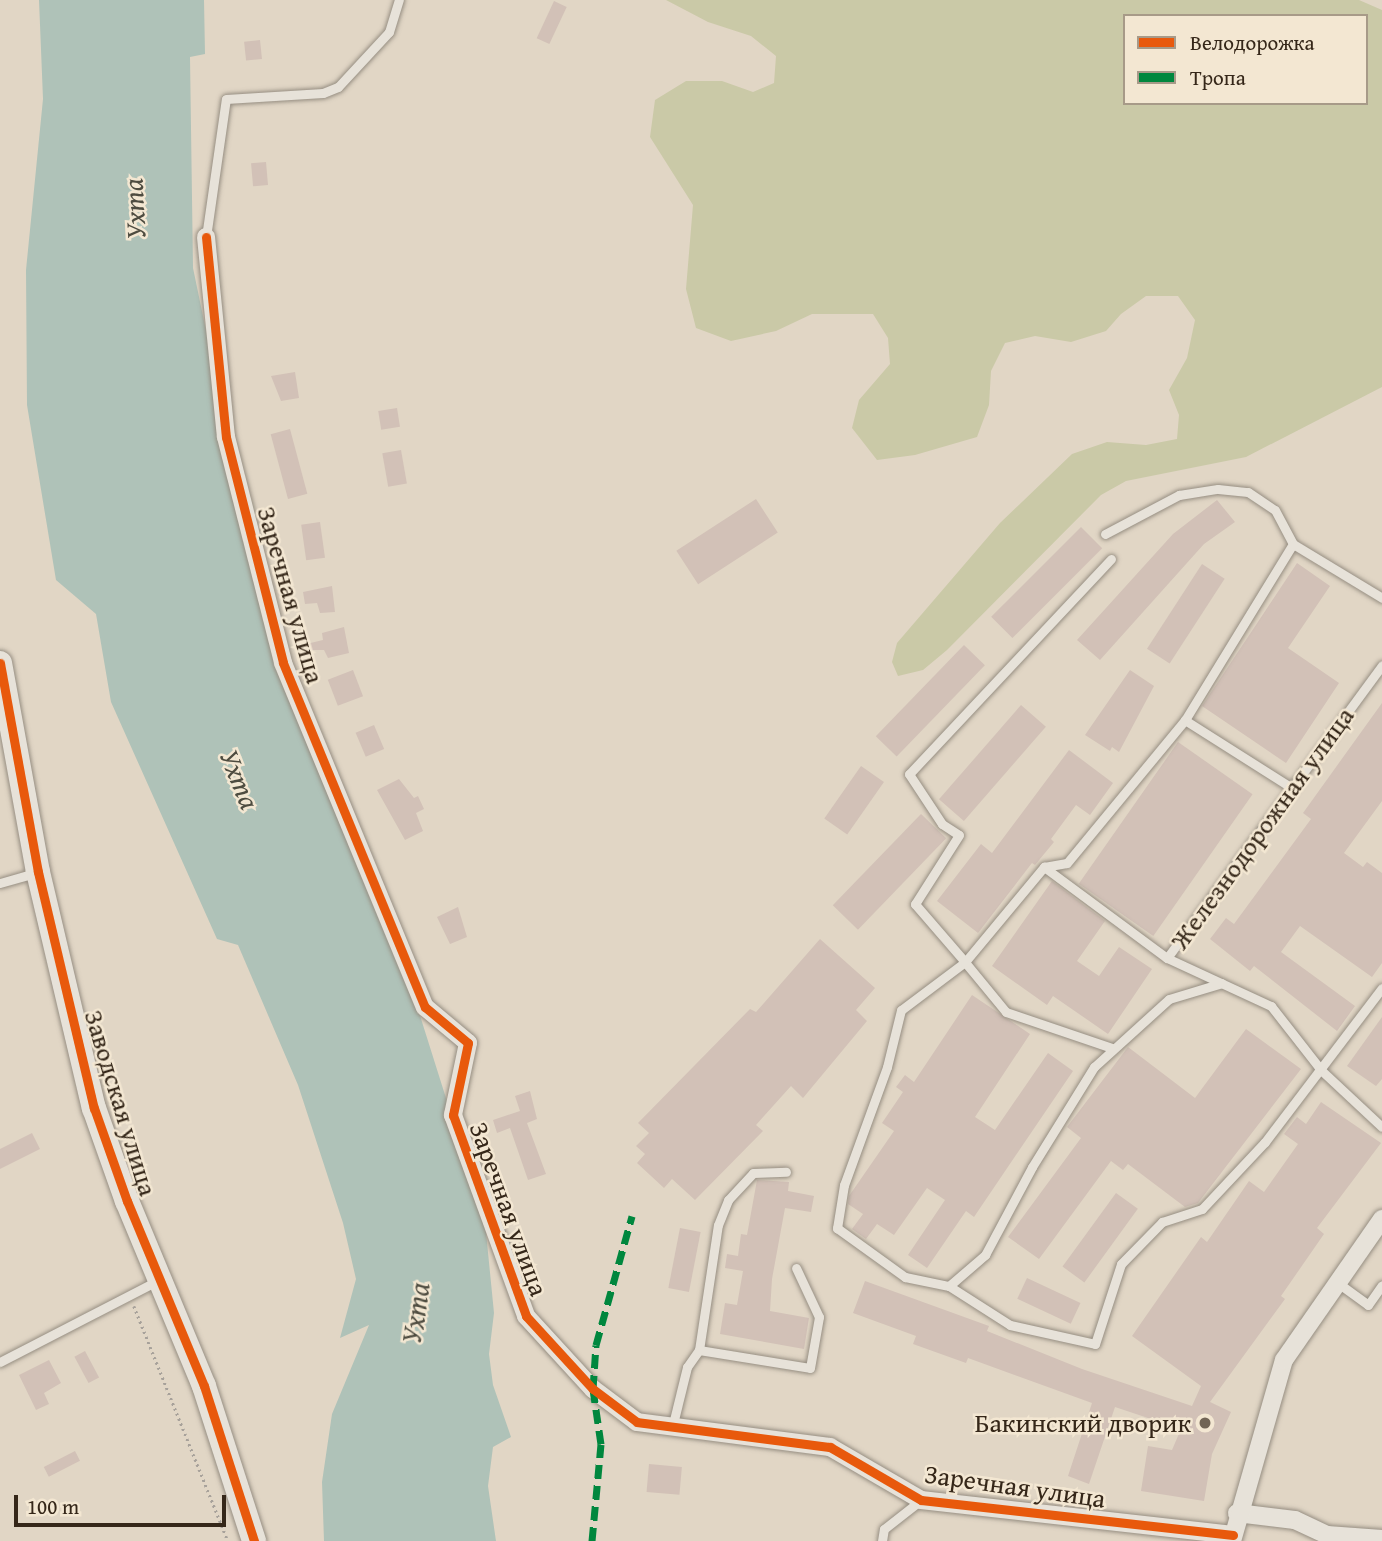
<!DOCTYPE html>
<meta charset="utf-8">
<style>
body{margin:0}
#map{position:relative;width:1382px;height:1541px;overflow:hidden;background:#e1d6c5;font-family:"Gentium Book Plus",serif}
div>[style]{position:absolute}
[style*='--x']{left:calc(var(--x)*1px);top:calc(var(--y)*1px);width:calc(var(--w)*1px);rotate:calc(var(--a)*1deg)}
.green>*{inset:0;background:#cac9a7}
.water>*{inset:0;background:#afc2b8}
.building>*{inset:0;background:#d2c1b7;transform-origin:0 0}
.path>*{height:2.5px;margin-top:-1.25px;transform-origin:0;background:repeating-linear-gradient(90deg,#a7a19a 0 2px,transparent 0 5.5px)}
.roads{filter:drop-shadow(0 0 2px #968e82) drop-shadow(0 0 2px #968e82)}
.lane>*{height:9px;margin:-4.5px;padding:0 4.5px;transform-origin:4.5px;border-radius:4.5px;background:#e7e2d9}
.street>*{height:18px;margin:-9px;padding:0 9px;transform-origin:9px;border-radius:9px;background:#e7e2d9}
.secondary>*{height:24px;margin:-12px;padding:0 12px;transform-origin:12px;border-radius:12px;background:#e7e2d9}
.quiet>*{height:7px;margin-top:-3.5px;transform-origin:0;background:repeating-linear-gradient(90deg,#00873e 0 14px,transparent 0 21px)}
.cycleway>*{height:9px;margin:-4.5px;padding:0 4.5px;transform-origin:4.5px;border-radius:4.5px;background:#e8590c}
.dots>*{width:19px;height:19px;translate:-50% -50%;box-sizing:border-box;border:4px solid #f3e7d2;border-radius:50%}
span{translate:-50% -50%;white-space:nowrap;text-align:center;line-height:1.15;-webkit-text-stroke:5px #f3e7d2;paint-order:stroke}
.street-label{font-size:26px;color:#352719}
.poi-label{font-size:26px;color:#352719}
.right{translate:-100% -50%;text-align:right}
.water-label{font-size:28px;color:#4e4c40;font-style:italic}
.legend{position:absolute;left:1123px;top:14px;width:245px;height:91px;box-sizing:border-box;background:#f3e7d2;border:2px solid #a79a88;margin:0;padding:9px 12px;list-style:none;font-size:21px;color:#352719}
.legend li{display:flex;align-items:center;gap:14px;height:35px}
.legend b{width:35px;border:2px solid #a79a88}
.scale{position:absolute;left:14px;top:1495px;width:212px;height:32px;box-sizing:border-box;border:4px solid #352719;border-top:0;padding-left:9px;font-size:21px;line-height:24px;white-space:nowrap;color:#352719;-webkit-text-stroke:5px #f3e7d2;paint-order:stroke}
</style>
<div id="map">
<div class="green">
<i style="clip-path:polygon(evenodd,666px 0,1359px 0,1382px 10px,1382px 387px,1246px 457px,1126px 481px,1101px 495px,947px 650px,923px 670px,898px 676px,892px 662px,897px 643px,1000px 523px,1072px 454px,1107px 442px,1146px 445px,1177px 439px,1179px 415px,1169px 390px,1187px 358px,1195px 320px,1178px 296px,1146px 296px,1121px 314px,1106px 331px,1071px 342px,1035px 336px,1005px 343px,991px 371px,989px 405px,977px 437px,915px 455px,877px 460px,852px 428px,859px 400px,890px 364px,888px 338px,873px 314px,812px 314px,776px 331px,731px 341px,696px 328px,686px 289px,693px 205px,650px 137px,655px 100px,686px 81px,722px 81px,753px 92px,774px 83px,776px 56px,751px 36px,708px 22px,666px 0,1125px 16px,1366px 16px,1366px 103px,1125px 103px,1125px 16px)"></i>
</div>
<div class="water">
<i style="clip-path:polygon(39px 0,204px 0,205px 54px,190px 57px,193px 268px,259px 585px,417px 1006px,485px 1222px,494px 1313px,489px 1354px,493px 1385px,511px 1437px,493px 1447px,488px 1486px,496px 1541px,324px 1541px,322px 1482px,332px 1414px,369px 1325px,340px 1338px,356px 1279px,343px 1223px,298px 1085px,238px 945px,217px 939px,111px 702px,96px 614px,56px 580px,27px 405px,26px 270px,43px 99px)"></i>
</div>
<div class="building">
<i style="left:554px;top:1px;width:14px;height:41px;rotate:25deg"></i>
<i style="left:260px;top:40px;width:19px;height:16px;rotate:84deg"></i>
<i style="left:266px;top:162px;width:23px;height:15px;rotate:85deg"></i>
<i style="clip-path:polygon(295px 372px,299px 398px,281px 401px,271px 376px)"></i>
<i style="left:397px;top:408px;width:19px;height:19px;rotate:81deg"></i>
<i style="left:290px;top:429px;width:67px;height:20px;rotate:75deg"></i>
<i style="left:401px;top:450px;width:34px;height:19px;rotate:80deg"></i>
<i style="left:756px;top:499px;width:40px;height:95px;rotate:57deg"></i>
<i style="clip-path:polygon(1217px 500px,1235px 522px,1204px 544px,1100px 660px,1077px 640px,1173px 534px)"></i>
<i style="left:320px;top:522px;width:36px;height:19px;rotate:82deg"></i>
<i style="left:1081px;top:527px;width:30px;height:127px;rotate:45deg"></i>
<i style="clip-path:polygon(1297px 563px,1330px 586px,1288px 648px,1339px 683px,1286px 763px,1202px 706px)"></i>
<i style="left:1202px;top:564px;width:27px;height:101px;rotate:33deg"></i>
<i style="clip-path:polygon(332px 586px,335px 612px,320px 613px,317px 603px,305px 604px,303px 592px)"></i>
<i style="clip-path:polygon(344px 627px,349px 653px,328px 658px,324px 650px,299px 650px,298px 646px,323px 640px,322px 633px)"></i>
<i style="left:964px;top:645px;width:29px;height:127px;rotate:44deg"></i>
<i style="left:353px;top:670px;width:28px;height:27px;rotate:69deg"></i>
<i style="clip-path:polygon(1130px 670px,1154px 686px,1119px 752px,1112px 747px,1110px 751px,1085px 735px)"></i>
<i style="clip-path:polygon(1382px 703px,1382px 801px,1344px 853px,1363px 867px,1367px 862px,1382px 873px,1382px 963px,1372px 977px,1300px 926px,1281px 952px,1355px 1006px,1337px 1031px,1254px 966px,1250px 971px,1210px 939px,1226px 918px,1234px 924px,1311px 819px,1303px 813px)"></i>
<i style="left:1021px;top:705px;width:33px;height:125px;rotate:41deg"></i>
<i style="left:374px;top:725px;width:26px;height:20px;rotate:67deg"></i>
<i style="left:1178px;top:742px;width:91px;height:173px;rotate:35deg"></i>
<i style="clip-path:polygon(1069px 750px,1113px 783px,1090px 815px,1076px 805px,1051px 839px,1054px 842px,1035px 865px,1032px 863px,978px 933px,937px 901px,981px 844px,992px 853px)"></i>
<i style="left:861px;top:766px;width:28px;height:64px;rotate:35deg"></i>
<i style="clip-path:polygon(399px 779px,414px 798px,418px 796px,424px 809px,416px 813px,423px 831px,405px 840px,377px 790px)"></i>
<i style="left:921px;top:814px;width:35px;height:127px;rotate:44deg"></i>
<i style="clip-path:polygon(1052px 881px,1105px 921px,1077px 961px,1099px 976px,1119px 947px,1152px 969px,1108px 1034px,1053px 996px,1047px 1005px,992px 966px)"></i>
<i style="clip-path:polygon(458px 907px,467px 937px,450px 944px,437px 917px)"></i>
<i style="clip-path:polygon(820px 939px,875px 988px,856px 1010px,867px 1021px,803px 1098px,791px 1086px,756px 1125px,763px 1131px,695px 1200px,672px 1179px,664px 1188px,637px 1163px,645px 1154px,636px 1146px,649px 1133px,638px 1123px,750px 1009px,756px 1012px)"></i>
<i style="clip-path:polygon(972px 995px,1030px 1034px,975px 1117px,995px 1130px,1048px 1053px,1073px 1071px,974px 1217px,966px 1211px,927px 1268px,908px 1255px,945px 1200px,927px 1188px,894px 1235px,877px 1224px,866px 1239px,852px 1229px,863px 1214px,848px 1204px,849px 1196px,894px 1131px,882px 1123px,903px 1092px,896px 1087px,905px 1075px,914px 1082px)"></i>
<i style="clip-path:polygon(1382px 1017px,1382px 1079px,1376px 1086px,1347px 1066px)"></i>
<i style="clip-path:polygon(1246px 1029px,1301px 1069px,1198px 1203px,1185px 1207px,1128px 1164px,1123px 1170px,1111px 1161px,1039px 1259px,1008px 1237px,1081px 1138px,1067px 1127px,1128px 1047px,1195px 1098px)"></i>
<i style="clip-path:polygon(530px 1091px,537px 1119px,527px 1123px,546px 1174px,528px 1180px,510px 1128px,497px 1133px,493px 1120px,520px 1111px,515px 1096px)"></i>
<i style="clip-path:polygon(1321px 1102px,1381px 1143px,1317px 1228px,1324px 1234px,1281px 1296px,1285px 1299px,1210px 1402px,1231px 1412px,1212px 1454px,1204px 1501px,1141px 1491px,1148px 1446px,1172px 1450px,1181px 1429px,1115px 1407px,1089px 1484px,1068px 1476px,1092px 1403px,968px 1358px,966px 1363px,913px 1344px,916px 1336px,853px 1313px,865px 1281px,989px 1326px,987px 1331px,1082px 1369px,1192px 1406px,1201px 1386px,1132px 1336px,1201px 1237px,1207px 1242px,1249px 1181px,1264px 1192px,1298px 1144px,1284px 1134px,1297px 1117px,1306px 1124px)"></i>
<i style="clip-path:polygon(32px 1133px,40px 1149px,0 1169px,0 1149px)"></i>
<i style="clip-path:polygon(757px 1180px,789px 1182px,788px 1191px,814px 1196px,811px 1212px,785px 1208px,772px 1279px,770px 1311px,809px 1318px,804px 1349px,720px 1334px,725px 1303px,737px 1305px,743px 1271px,725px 1268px,727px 1254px,738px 1256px,741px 1234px,747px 1235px)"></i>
<i style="left:1116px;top:1193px;width:27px;height:91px;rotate:36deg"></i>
<i style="left:680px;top:1228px;width:21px;height:61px;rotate:11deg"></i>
<i style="left:1027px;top:1278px;width:59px;height:23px;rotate:25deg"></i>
<i style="left:85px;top:1351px;width:30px;height:12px;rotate:62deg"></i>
<i style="clip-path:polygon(49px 1360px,61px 1383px,44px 1393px,49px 1404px,36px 1410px,19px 1375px)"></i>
<i style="left:75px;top:1451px;width:11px;height:35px;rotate:63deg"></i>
<i style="left:649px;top:1464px;width:33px;height:28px;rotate:5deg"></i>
</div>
<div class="path">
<i style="--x:134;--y:1306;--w:253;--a:68.2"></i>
</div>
<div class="roads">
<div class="lane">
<i style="--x:206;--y:237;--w:139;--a:-81.8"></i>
<i style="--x:226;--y:99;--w:97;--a:-3.5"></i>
<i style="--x:323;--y:93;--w:16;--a:-22"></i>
<i style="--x:338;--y:87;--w:75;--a:-47.2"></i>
<i style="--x:389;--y:32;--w:34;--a:-73"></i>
<i style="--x:1105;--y:534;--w:84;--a:-27.8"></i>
<i style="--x:1179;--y:495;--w:39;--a:-9"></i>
<i style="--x:1218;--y:489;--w:30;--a:6"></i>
<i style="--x:1248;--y:492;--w:32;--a:34"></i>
<i style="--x:1275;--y:510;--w:38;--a:62"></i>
<i style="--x:1111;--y:559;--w:295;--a:133.2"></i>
<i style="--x:909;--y:774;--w:60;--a:56.6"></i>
<i style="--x:942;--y:824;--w:20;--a:33"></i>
<i style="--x:959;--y:835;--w:82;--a:122.5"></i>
<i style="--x:915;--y:904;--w:77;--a:49.2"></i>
<i style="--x:965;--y:962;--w:80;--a:143.1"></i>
<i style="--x:901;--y:1010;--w:59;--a:103.8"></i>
<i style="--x:887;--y:1067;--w:126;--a:110"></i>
<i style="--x:844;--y:1185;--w:44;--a:99.2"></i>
<i style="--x:837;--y:1228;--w:84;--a:35.8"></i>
<i style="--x:905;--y:1277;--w:45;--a:11.6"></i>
<i style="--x:949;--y:1286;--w:48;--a:-40.7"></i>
<i style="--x:985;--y:1255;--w:100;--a:-61.9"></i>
<i style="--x:1032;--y:1167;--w:118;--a:-58.2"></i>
<i style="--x:1094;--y:1067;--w:101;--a:-42.2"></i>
<i style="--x:1169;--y:999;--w:55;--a:-16.8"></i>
<i style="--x:1292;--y:788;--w:127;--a:-147.6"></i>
<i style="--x:1185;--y:720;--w:206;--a:-58.5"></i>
<i style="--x:1293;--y:544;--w:104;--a:31.2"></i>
<i style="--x:1044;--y:867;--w:23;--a:-10"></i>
<i style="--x:1067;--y:863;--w:185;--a:-50.5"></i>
<i style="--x:0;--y:883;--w:36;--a:-16"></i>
<i style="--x:1167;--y:958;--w:363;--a:-53.7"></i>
<i style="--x:1112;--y:1048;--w:112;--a:-161.2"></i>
<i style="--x:1006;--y:1012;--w:65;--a:-129.4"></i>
<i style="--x:965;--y:962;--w:124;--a:-50.3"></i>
<i style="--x:1044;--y:867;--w:153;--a:36.5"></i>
<i style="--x:1167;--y:958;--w:115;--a:24.8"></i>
<i style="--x:1271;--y:1006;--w:81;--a:52"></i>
<i style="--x:1321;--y:1070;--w:83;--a:43.1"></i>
<i style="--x:1338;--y:1283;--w:37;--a:36"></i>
<i style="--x:1368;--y:1305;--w:24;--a:-55"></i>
<i style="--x:949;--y:1286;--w:72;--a:32.6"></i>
<i style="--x:1010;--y:1325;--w:87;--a:12.6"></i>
<i style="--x:1095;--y:1344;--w:84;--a:-72"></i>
<i style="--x:1121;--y:1264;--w:59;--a:-45.7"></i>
<i style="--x:1162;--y:1222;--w:42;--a:-18"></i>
<i style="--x:1202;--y:1209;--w:92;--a:-46.8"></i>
<i style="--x:1265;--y:1142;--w:193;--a:-52.8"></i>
<i style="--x:699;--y:1350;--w:112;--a:9.2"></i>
<i style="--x:810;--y:1368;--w:52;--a:-80"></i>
<i style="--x:819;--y:1317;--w:54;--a:-115.1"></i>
<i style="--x:0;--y:1362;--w:177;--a:-27.3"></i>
<i style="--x:672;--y:1428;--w:63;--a:-76.2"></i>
<i style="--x:687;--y:1367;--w:21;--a:-55"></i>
<i style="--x:699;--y:1350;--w:126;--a:-81.4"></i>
<i style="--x:718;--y:1225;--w:27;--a:-68"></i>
<i style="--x:728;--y:1200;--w:37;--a:-47"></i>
<i style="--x:753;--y:1173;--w:33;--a:-2"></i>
<i style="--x:882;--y:1541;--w:12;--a:-81"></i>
<i style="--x:884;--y:1529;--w:47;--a:-38.1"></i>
</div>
<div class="street">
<i style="--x:206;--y:237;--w:201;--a:84.3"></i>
<i style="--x:226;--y:437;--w:233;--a:75.8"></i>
<i style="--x:283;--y:663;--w:372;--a:67.6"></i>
<i style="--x:425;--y:1007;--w:56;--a:39.9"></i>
<i style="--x:468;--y:1043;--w:74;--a:101.8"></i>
<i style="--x:453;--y:1115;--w:214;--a:70"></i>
<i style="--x:526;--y:1316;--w:99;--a:47.5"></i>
<i style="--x:593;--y:1389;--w:55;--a:36.9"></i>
<i style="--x:637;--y:1422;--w:195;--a:7.4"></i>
<i style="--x:830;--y:1447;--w:105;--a:30.2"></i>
<i style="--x:921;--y:1500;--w:314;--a:6.4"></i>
<i style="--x:1237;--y:1513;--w:58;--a:6.9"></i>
<i style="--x:1295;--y:1520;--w:35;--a:25"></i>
<i style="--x:1327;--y:1535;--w:55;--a:4.2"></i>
<i style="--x:1232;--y:1541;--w:188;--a:-74"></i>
<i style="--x:1284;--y:1360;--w:172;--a:-55.2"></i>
</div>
<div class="secondary">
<i style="--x:0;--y:663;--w:212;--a:79.7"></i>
<i style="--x:38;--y:872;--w:243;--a:76.7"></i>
<i style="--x:94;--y:1108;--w:99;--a:70.5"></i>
<i style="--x:127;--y:1201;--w:200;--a:67.4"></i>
<i style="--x:204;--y:1386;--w:163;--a:72.1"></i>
</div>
</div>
<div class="quiet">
<i style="--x:592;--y:1541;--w:97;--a:-84.7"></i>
<i style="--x:601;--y:1444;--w:56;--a:-98.3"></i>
<i style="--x:593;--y:1389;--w:44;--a:-86.1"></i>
<i style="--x:596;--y:1345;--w:134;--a:-74.4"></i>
</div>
<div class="cycleway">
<i style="--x:206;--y:237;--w:201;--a:84.3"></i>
<i style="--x:226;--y:437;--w:233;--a:75.8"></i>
<i style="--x:283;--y:663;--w:372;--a:67.6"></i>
<i style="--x:425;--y:1007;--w:56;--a:39.9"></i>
<i style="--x:468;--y:1043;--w:74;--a:101.8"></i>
<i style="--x:453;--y:1115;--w:214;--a:70"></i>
<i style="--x:526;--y:1316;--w:99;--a:47.5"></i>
<i style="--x:593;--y:1389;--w:55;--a:36.9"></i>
<i style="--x:637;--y:1422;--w:195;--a:7.4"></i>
<i style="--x:830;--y:1447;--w:105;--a:30.2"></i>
<i style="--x:921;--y:1500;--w:314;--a:6.4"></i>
<i style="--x:0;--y:663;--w:212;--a:79.7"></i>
<i style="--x:38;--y:872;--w:243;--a:76.7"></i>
<i style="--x:94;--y:1108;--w:99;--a:70.5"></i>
<i style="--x:127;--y:1201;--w:200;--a:67.4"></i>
<i style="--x:204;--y:1386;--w:163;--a:72.1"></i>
</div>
<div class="dots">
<i style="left:1205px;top:1423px;background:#716455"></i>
</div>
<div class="street-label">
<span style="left:291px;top:595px;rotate:74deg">Заречная улица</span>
<span style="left:1262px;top:828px;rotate:-54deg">Железнодорожная улица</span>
<span style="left:121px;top:1103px;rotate:73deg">Заводская улица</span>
<span style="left:509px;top:1209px;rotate:70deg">Заречная улица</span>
<span style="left:1015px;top:1486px;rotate:8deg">Заречная улица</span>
</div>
<div class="poi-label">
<span class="right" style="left:1191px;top:1423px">Бакинский дворик</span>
</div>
<div class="water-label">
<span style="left:134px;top:209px;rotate:-93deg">Ухта</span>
<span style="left:240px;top:779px;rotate:68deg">Ухта</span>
<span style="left:415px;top:1313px;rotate:-82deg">Ухта</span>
</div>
<ul class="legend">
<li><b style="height:9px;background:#e8590c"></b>Велодорожка</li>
<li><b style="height:9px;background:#00873e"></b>Тропа</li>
</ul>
<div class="scale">100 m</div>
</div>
